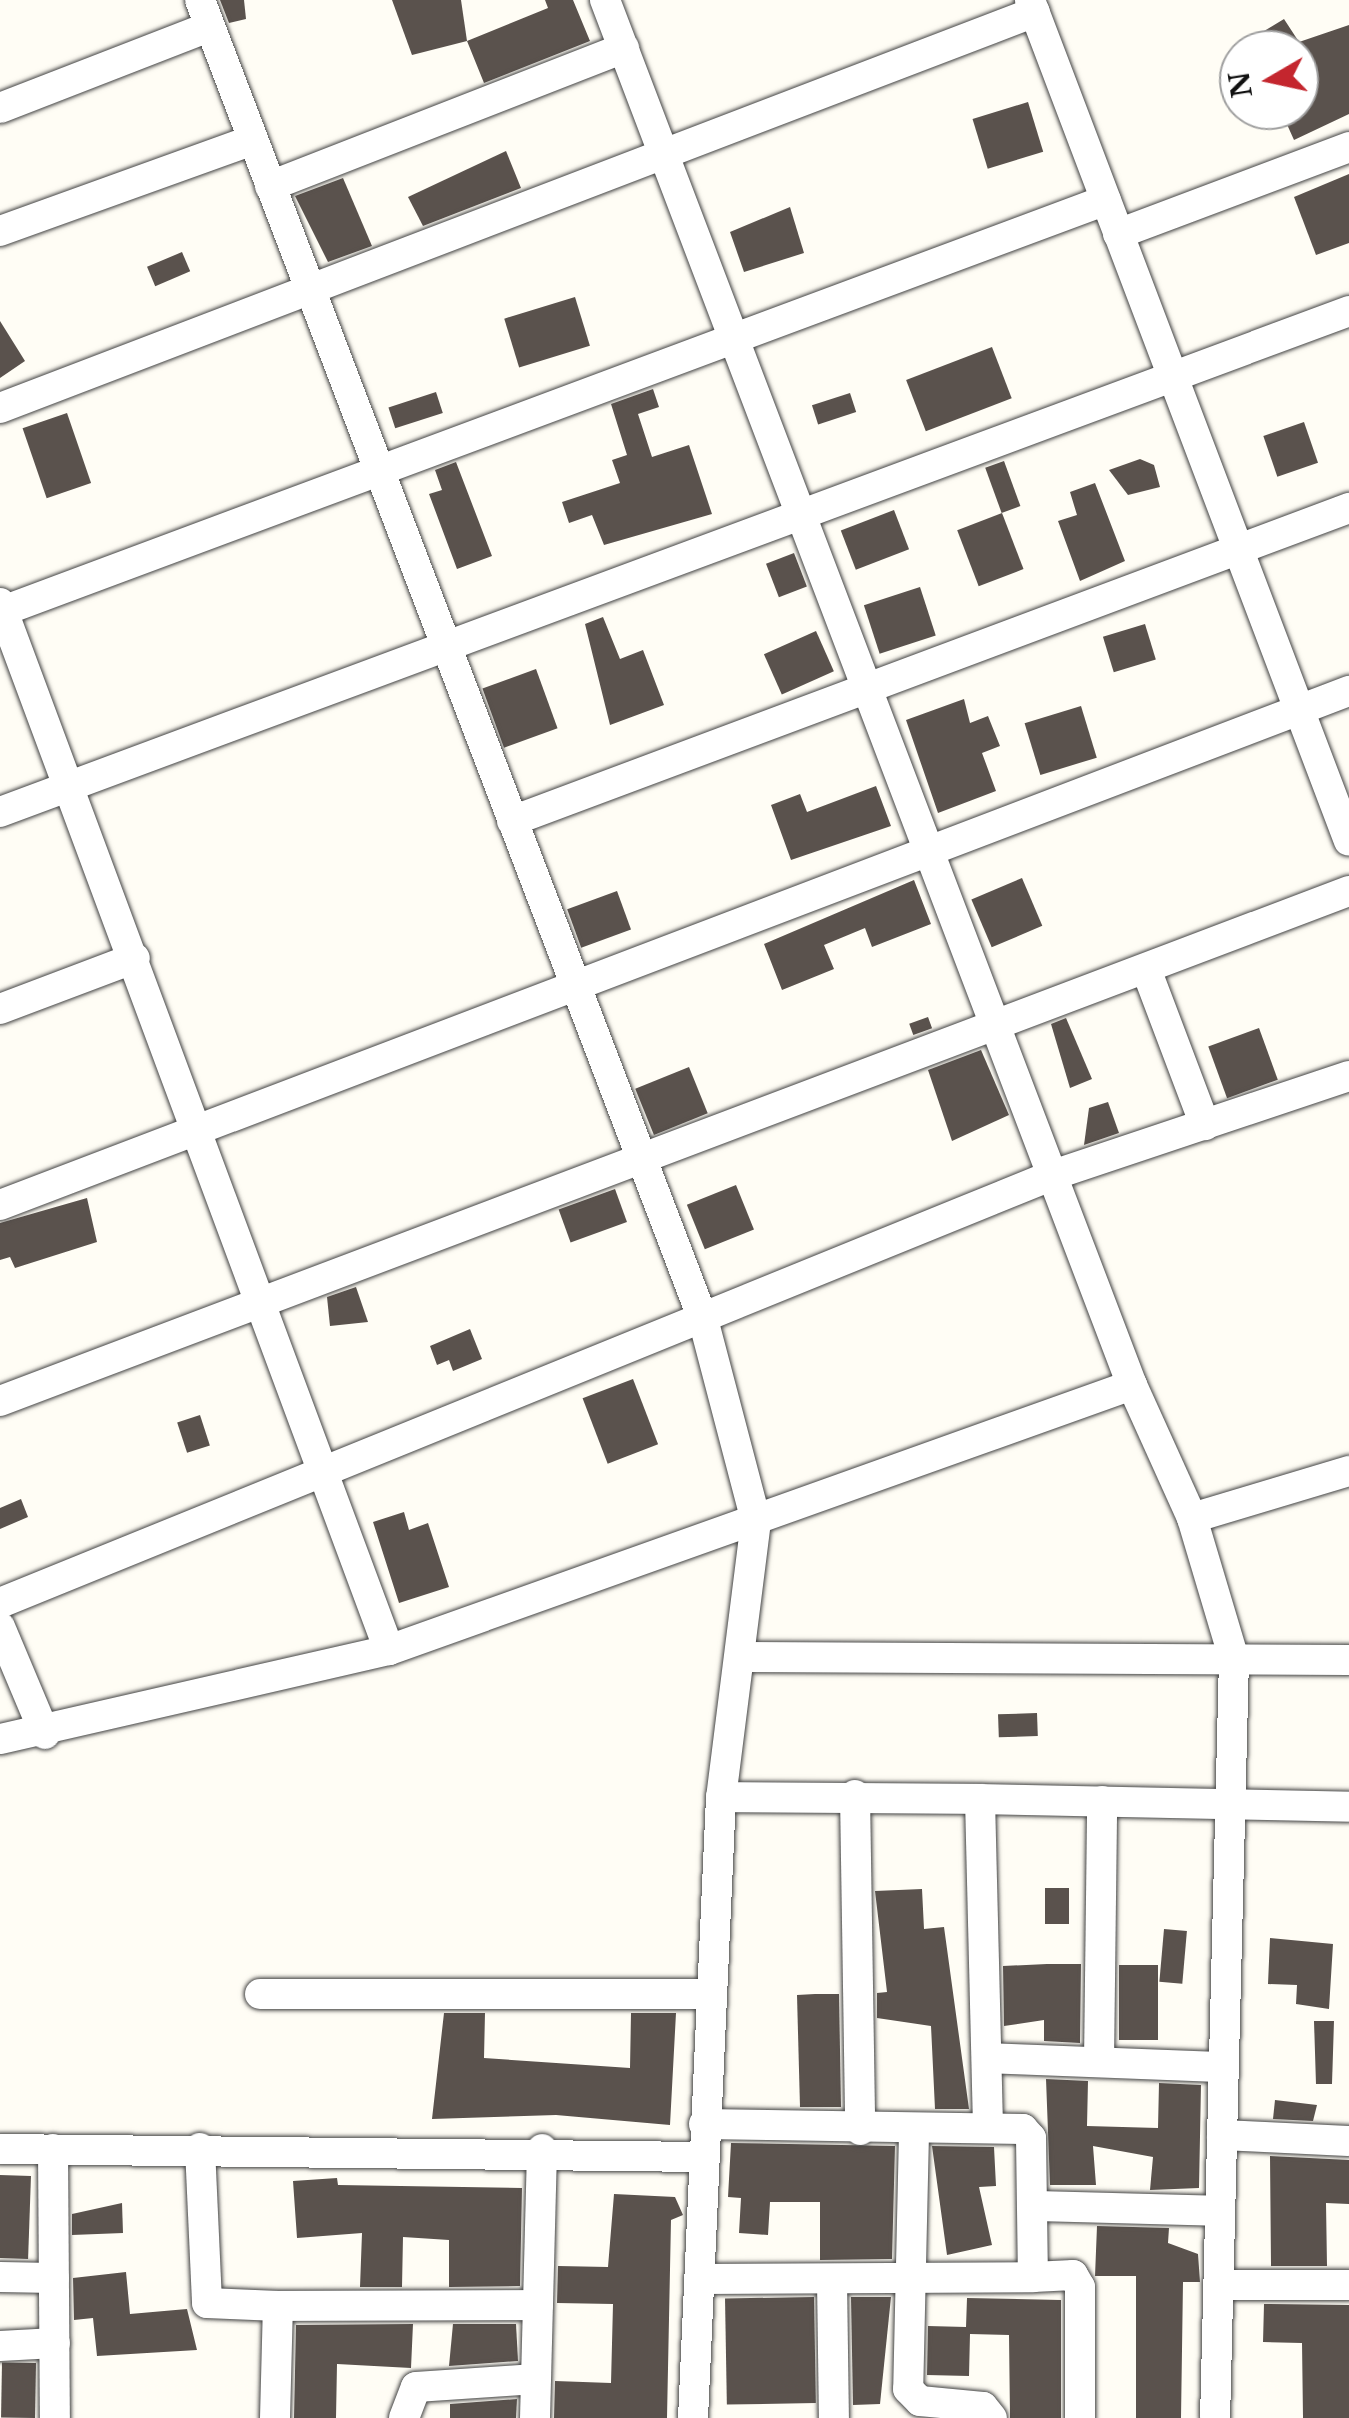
<!DOCTYPE html>
<style>
body{margin:0}
#map{position:relative;width:1349px;height:2418px;overflow:hidden;background:#fffdf5;font-family:"Libre Baskerville",serif}
div>[style]{position:absolute}
[style*='--x']{left:calc(var(--x)*1px);top:calc(var(--y)*1px);width:calc(var(--w)*1px);rotate:calc(var(--a)*1deg)}
.building>*{inset:0;background:#5a524d;transform-origin:0 0}
.roads{filter:drop-shadow(0 0 2px #444) drop-shadow(0 0 2px #444)}
.minor>*{height:30px;margin:-15px;padding:0 15px;transform-origin:15px;border-radius:15px;background:#fff}
span{translate:-50% -50%;white-space:nowrap;text-align:center;line-height:1.15;-webkit-text-stroke:10px #fff;paint-order:stroke}
.north{position:absolute;left:1219px;top:30px;width:100px;height:100px;box-sizing:border-box;background:#fff;border:2px solid #a0a0a0;border-radius:50%;rotate:261deg;font-size:28px;font-weight:700;line-height:40px;text-align:center;color:#111}
.north::after{content:'';display:block;margin:auto;width:35px;height:45px;background:#c4262e;clip-path:polygon(50% 0,100% 100%,50% 72%,0 100%)}
</style>
<div id="map">
<div class="building">
<i style="clip-path:polygon(220px 0,244px 0,246px 19px,229px 23px)"></i>
<i style="clip-path:polygon(392px 0,461px 0,467px 41px,412px 55px)"></i>
<i style="clip-path:polygon(545px 0,573px 0,590px 41px,484px 83px,467px 41px,548px 8px)"></i>
<i style="clip-path:polygon(1284px 19px,1299px 42px,1349px 25px,1349px 114px,1294px 140px,1285px 120px,1299px 111px,1299px 50px,1233px 50px)"></i>
<i style="left:1028px;top:102px;width:52px;height:58px;rotate:73deg"></i>
<i style="clip-path:polygon(506px 151px,521px 188px,423px 226px,408px 197px)"></i>
<i style="clip-path:polygon(1349px 174px,1349px 243px,1316px 255px,1294px 197px)"></i>
<i style="clip-path:polygon(343px 178px,372px 246px,328px 262px,295px 196px)"></i>
<i style="clip-path:polygon(790px 207px,804px 253px,744px 272px,730px 232px)"></i>
<i style="left:182px;top:252px;width:21px;height:38px;rotate:67deg"></i>
<i style="left:575px;top:297px;width:51px;height:74px;rotate:73deg"></i>
<i style="clip-path:polygon(0 321px,25px 361px,0 378px)"></i>
<i style="left:992px;top:347px;width:55px;height:92px;rotate:69deg"></i>
<i style="clip-path:polygon(653px 389px,659px 407px,638px 414px,652px 457px,689px 445px,712px 514px,604px 545px,592px 515px,569px 523px,562px 502px,620px 483px,612px 460px,627px 455px,611px 404px)"></i>
<i style="left:436px;top:392px;width:22px;height:50px;rotate:72deg"></i>
<i style="left:850px;top:393px;width:20px;height:40px;rotate:72deg"></i>
<i style="left:67px;top:413px;width:74px;height:47px;rotate:71deg"></i>
<i style="left:1304px;top:422px;width:43px;height:43px;rotate:71deg"></i>
<i style="clip-path:polygon(1140px 459px,1154px 465px,1160px 487px,1128px 495px,1109px 470px)"></i>
<i style="left:1004px;top:461px;width:48px;height:20px;rotate:70deg"></i>
<i style="clip-path:polygon(456px 462px,492px 556px,457px 569px,429px 494px,442px 490px,435px 470px)"></i>
<i style="clip-path:polygon(1095px 483px,1125px 561px,1080px 581px,1058px 521px,1077px 515px,1070px 492px)"></i>
<i style="left:894px;top:510px;width:42px;height:57px;rotate:69deg"></i>
<i style="left:1002px;top:513px;width:60px;height:48px;rotate:69deg"></i>
<i style="left:794px;top:553px;width:36px;height:30px;rotate:69deg"></i>
<i style="left:920px;top:587px;width:51px;height:59px;rotate:72deg"></i>
<i style="clip-path:polygon(603px 617px,620px 659px,643px 650px,664px 705px,610px 725px,585px 624px)"></i>
<i style="left:1145px;top:624px;width:37px;height:44px;rotate:73deg"></i>
<i style="left:816px;top:631px;width:44px;height:57px;rotate:66deg"></i>
<i style="left:536px;top:669px;width:63px;height:57px;rotate:70deg"></i>
<i style="clip-path:polygon(964px 699px,970px 723px,988px 716px,1000px 746px,982px 753px,996px 791px,938px 813px,906px 720px)"></i>
<i style="left:1081px;top:706px;width:54px;height:59px;rotate:73deg"></i>
<i style="clip-path:polygon(876px 786px,891px 826px,791px 860px,771px 805px,800px 794px,807px 812px)"></i>
<i style="left:1022px;top:878px;width:52px;height:55px;rotate:67deg"></i>
<i style="clip-path:polygon(914px 880px,931px 924px,872px 947px,865px 928px,824px 945px,834px 969px,782px 990px,764px 944px)"></i>
<i style="left:617px;top:891px;width:41px;height:53px;rotate:70deg"></i>
<i style="left:928px;top:1017px;width:12px;height:20px;rotate:70deg"></i>
<i style="clip-path:polygon(1066px 1018px,1092px 1079px,1070px 1088px,1051px 1024px)"></i>
<i style="left:1259px;top:1028px;width:55px;height:54px;rotate:70deg"></i>
<i style="clip-path:polygon(981px 1050px,1009px 1115px,952px 1141px,928px 1070px)"></i>
<i style="left:689px;top:1067px;width:50px;height:58px;rotate:68deg"></i>
<i style="clip-path:polygon(1108px 1102px,1119px 1133px,1084px 1145px,1089px 1108px)"></i>
<i style="left:736px;top:1185px;width:48px;height:53px;rotate:68deg"></i>
<i style="left:615px;top:1189px;width:35px;height:60px;rotate:70deg"></i>
<i style="clip-path:polygon(87px 1198px,97px 1242px,15px 1268px,10px 1257px,0 1260px,0 1223px)"></i>
<i style="clip-path:polygon(356px 1287px,368px 1322px,330px 1326px,327px 1297px)"></i>
<i style="clip-path:polygon(470px 1329px,482px 1359px,453px 1371px,449px 1360px,437px 1365px,430px 1346px)"></i>
<i style="left:633px;top:1379px;width:70px;height:54px;rotate:69deg"></i>
<i style="left:200px;top:1415px;width:32px;height:24px;rotate:72deg"></i>
<i style="clip-path:polygon(21px 1499px,28px 1517px,0 1529px,0 1508px)"></i>
<i style="clip-path:polygon(404px 1512px,409px 1530px,428px 1523px,449px 1587px,399px 1603px,373px 1522px)"></i>
<i style="left:1037px;top:1713px;width:23px;height:39px;rotate:88deg"></i>
<i style="left:1045px;top:1888px;width:24px;height:36px"></i>
<i style="clip-path:polygon(922px 1889px,924px 1929px,944px 1927px,969px 2109px,935px 2109px,931px 2026px,877px 2018px,877px 1993px,887px 1992px,875px 1891px)"></i>
<i style="left:1164px;top:1929px;width:23px;height:53px;rotate:5deg"></i>
<i style="clip-path:polygon(1270px 1938px,1333px 1944px,1329px 2009px,1296px 2004px,1297px 1985px,1268px 1984px)"></i>
<i style="clip-path:polygon(1047px 1964px,1081px 1964px,1080px 2043px,1044px 2041px,1044px 2020px,1004px 2026px,1003px 1966px)"></i>
<i style="left:1119px;top:1965px;width:39px;height:75px"></i>
<i style="clip-path:polygon(815px 1994px,839px 1994px,841px 2107px,800px 2107px,797px 1995px)"></i>
<i style="clip-path:polygon(444px 2013px,485px 2013px,484px 2058px,630px 2068px,631px 2013px,676px 2013px,670px 2125px,556px 2115px,432px 2119px)"></i>
<i style="clip-path:polygon(1314px 2021px,1334px 2021px,1332px 2084px,1316px 2084px)"></i>
<i style="clip-path:polygon(1046px 2079px,1088px 2081px,1087px 2126px,1158px 2128px,1159px 2083px,1201px 2085px,1199px 2188px,1150px 2190px,1153px 2157px,1093px 2146px,1096px 2185px,1050px 2185px)"></i>
<i style="clip-path:polygon(1275px 2100px,1317px 2105px,1313px 2121px,1273px 2119px)"></i>
<i style="clip-path:polygon(731px 2143px,895px 2146px,892px 2259px,820px 2260px,820px 2202px,770px 2202px,768px 2235px,739px 2233px,741px 2198px,728px 2197px)"></i>
<i style="clip-path:polygon(932px 2146px,994px 2147px,996px 2186px,979px 2187px,992px 2245px,947px 2255px)"></i>
<i style="clip-path:polygon(1270px 2156px,1349px 2160px,1349px 2204px,1326px 2203px,1327px 2266px,1271px 2266px)"></i>
<i style="left:0;top:2175px;width:31px;height:83px;rotate:2deg"></i>
<i style="clip-path:polygon(337px 2178px,338px 2185px,522px 2188px,520px 2286px,449px 2287px,449px 2240px,403px 2237px,402px 2287px,360px 2287px,362px 2233px,297px 2238px,293px 2181px)"></i>
<i style="clip-path:polygon(614px 2194px,675px 2197px,683px 2215px,671px 2220px,667px 2418px,554px 2418px,555px 2381px,611px 2383px,613px 2304px,557px 2303px,558px 2266px,608px 2267px)"></i>
<i style="clip-path:polygon(122px 2203px,123px 2233px,72px 2235px,72px 2214px)"></i>
<i style="clip-path:polygon(1097px 2226px,1169px 2228px,1168px 2243px,1198px 2254px,1200px 2282px,1183px 2282px,1181px 2418px,1136px 2418px,1136px 2276px,1095px 2276px)"></i>
<i style="clip-path:polygon(126px 2272px,130px 2314px,187px 2309px,197px 2350px,97px 2356px,93px 2318px,74px 2320px,73px 2278px)"></i>
<i style="left:814px;top:2297px;width:106px;height:89px;rotate:89deg"></i>
<i style="clip-path:polygon(851px 2297px,891px 2297px,880px 2404px,853px 2405px)"></i>
<i style="clip-path:polygon(967px 2298px,1061px 2300px,1061px 2418px,1010px 2418px,1009px 2335px,970px 2334px,969px 2376px,927px 2375px,928px 2326px,966px 2327px)"></i>
<i style="clip-path:polygon(1264px 2304px,1349px 2305px,1349px 2418px,1303px 2418px,1302px 2343px,1263px 2342px)"></i>
<i style="clip-path:polygon(413px 2324px,411px 2368px,337px 2364px,336px 2418px,294px 2418px,296px 2325px)"></i>
<i style="clip-path:polygon(453px 2324px,516px 2324px,518px 2361px,449px 2366px)"></i>
<i style="left:36px;top:2363px;width:55px;height:34px;rotate:91deg"></i>
<i style="clip-path:polygon(517px 2399px,516px 2418px,450px 2418px,450px 2404px)"></i>
</div>
<div class="roads">
<div class="minor">
<i style="--x:200;--y:0;--w:1412;--a:69.13"></i>
<i style="--x:703;--y:1319;--w:209;--a:75.3"></i>
<i style="--x:756;--y:1521;--w:278;--a:97.2"></i>
<i style="--x:721;--y:1797;--w:622;--a:92.58"></i>
<i style="--x:605;--y:0;--w:1482;--a:69.17"></i>
<i style="--x:1132;--y:1385;--w:146;--a:65.7"></i>
<i style="--x:1192;--y:1518;--w:147;--a:73.4"></i>
<i style="--x:1234;--y:1659;--w:759;--a:91.43"></i>
<i style="--x:1030;--y:0;--w:899;--a:69.23"></i>
<i style="--x:0;--y:108;--w:224;--a:-21.2"></i>
<i style="--x:270;--y:186;--w:380;--a:-21.3"></i>
<i style="--x:0;--y:231;--w:269;--a:-19.8"></i>
<i style="--x:1118;--y:234;--w:247;--a:-20.6"></i>
<i style="--x:0;--y:408;--w:1108;--a:-20.94"></i>
<i style="--x:0;--y:603;--w:1117;--a:69.62"></i>
<i style="--x:389;--y:1650;--w:399;--a:167.1"></i>
<i style="--x:0;--y:612;--w:1180;--a:-20.43"></i>
<i style="--x:0;--y:812;--w:1439;--a:-20.37"></i>
<i style="--x:512;--y:821;--w:894;--a:-20.5"></i>
<i style="--x:1146;--y:969;--w:167;--a:69.3"></i>
<i style="--x:0;--y:1009;--w:144;--a:-20.7"></i>
<i style="--x:0;--y:1205;--w:1444;--a:-20.86"></i>
<i style="--x:0;--y:1401;--w:1442;--a:-20.71"></i>
<i style="--x:1192;--y:1518;--w:164;--a:-16.7"></i>
<i style="--x:0;--y:1603;--w:1137;--a:-22.12"></i>
<i style="--x:1053;--y:1175;--w:312;--a:-18.5"></i>
<i style="--x:0;--y:1627;--w:116;--a:67.2"></i>
<i style="--x:389;--y:1650;--w:789;--a:-19.63"></i>
<i style="--x:744;--y:1657;--w:605;--a:0.28"></i>
<i style="--x:855;--y:1795;--w:335;--a:89.1"></i>
<i style="--x:721;--y:1797;--w:259;--a:0.4"></i>
<i style="--x:980;--y:1799;--w:328;--a:88.6"></i>
<i style="--x:980;--y:1799;--w:369;--a:1.2"></i>
<i style="--x:260;--y:1994;--w:451;--a:0"></i>
<i style="--x:987;--y:2058;--w:237;--a:2.2"></i>
<i style="--x:1099;--y:2062;--w:261;--a:-89.3"></i>
<i style="--x:704;--y:2124;--w:319;--a:0.9"></i>
<i style="--x:1023;--y:2129;--w:12;--a:48"></i>
<i style="--x:1031;--y:2138;--w:139;--a:89.2"></i>
<i style="--x:1033;--y:2277;--w:40;--a:-2.9"></i>
<i style="--x:1073;--y:2275;--w:14;--a:60"></i>
<i style="--x:1080;--y:2287;--w:131;--a:90"></i>
<i style="--x:914;--y:2133;--w:256;--a:91.3"></i>
<i style="--x:908;--y:2389;--w:17;--a:45"></i>
<i style="--x:920;--y:2401;--w:63;--a:5.4"></i>
<i style="--x:983;--y:2407;--w:14;--a:51"></i>
<i style="--x:1222;--y:2135;--w:127;--a:2.7"></i>
<i style="--x:200;--y:2148;--w:155;--a:87.4"></i>
<i style="--x:207;--y:2303;--w:71;--a:2.4"></i>
<i style="--x:0;--y:2149;--w:704;--a:0.65"></i>
<i style="--x:53;--y:2149;--w:269;--a:89.6"></i>
<i style="--x:1033;--y:2206;--w:187;--a:1.5"></i>
<i style="--x:0;--y:2277;--w:54;--a:1.1"></i>
<i style="--x:700;--y:2279;--w:333;--a:-0.3"></i>
<i style="--x:832;--y:2280;--w:138;--a:89.2"></i>
<i style="--x:1219;--y:2285;--w:130;--a:0"></i>
<i style="--x:0;--y:2346;--w:55;--a:-3.1"></i>
<i style="--x:275;--y:2418;--w:112;--a:-88.5"></i>
<i style="--x:278;--y:2306;--w:260;--a:-0.2"></i>
<i style="--x:404;--y:2418;--w:33;--a:-69"></i>
<i style="--x:416;--y:2387;--w:120;--a:-3.8"></i>
<i style="--x:535;--y:2418;--w:269;--a:-88.5"></i>
</div>
</div>
<div class="north">N</div>
</div>
